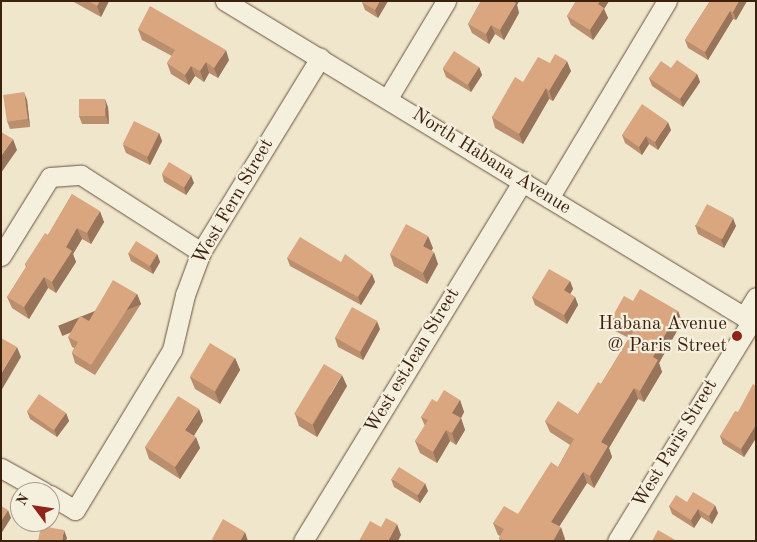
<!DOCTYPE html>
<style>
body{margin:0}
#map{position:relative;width:757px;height:542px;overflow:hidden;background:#efe6cc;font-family:"Old Standard TT",serif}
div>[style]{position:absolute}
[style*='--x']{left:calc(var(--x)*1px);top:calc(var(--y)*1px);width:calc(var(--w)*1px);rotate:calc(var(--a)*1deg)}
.roads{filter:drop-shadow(0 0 1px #69523e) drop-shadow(0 0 1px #69523e)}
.minor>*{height:19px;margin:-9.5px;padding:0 9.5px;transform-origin:9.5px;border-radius:9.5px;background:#f5efde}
.wall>*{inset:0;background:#bb8f6e}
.shaded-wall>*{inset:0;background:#98745a;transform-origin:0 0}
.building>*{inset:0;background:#d9a680;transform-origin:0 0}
.dots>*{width:14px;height:14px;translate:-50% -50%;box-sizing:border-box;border:2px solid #f5efde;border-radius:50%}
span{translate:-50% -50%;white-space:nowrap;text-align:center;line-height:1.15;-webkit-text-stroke:4.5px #f5efde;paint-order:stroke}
.street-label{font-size:19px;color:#3c210e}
.poi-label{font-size:19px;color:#3c210e}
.right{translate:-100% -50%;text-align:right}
.frame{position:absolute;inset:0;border:2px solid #3c210e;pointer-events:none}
.north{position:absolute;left:10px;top:482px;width:50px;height:50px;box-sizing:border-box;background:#f5efde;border:1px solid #ab9d8b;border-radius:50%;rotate:301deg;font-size:14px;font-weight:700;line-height:20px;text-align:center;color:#3c210e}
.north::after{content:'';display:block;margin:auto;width:18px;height:22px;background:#8f2418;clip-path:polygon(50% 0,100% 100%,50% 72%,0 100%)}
</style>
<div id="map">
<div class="roads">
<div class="minor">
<i style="--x:225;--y:1;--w:622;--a:31.31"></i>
<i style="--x:388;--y:98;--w:113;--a:-59.1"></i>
<i style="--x:549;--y:198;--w:230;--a:-59.1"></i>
<i style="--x:1;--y:256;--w:93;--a:-58.2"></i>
<i style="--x:50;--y:177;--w:31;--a:-4"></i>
<i style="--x:81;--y:175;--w:143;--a:32.7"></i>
<i style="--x:744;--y:317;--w:23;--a:-59"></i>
<i style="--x:1;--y:468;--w:49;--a:29.2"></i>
<i style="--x:50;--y:495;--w:29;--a:31"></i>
<i style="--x:75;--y:510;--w:187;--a:-58.8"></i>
<i style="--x:172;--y:350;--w:57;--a:-76.7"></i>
<i style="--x:185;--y:295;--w:46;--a:-69.6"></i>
<i style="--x:201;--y:252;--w:228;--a:-58.5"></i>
<i style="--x:303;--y:541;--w:422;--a:-58.6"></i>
<i style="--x:617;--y:541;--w:257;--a:-58.5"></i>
</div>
</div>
<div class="wall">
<i style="clip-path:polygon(72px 1px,109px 1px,101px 17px)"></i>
<i style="clip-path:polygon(362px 1px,388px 1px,378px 18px,365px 10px,362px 2px)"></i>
<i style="clip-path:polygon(481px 1px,519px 1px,517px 5px,519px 13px,504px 40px,495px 34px,489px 44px,472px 33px,468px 24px)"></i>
<i style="clip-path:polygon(576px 1px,609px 1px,604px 9px,608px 18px,593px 40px,571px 25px,567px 16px)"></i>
<i style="clip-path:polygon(710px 1px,747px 1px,736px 20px,733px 19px,708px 60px,688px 48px,685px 40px)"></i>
<i style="clip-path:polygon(138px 29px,229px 60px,218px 78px,209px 73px,204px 82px,195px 76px,189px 85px,171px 74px,167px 63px,172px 56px,142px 40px)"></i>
<i style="clip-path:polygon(550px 63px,571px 71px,553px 101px,549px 99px,523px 144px,495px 128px,492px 117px,523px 82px)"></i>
<i style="clip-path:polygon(479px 67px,482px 75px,471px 92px,446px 77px,443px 69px)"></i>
<i style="clip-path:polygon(671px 68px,697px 74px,700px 82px,683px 107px,652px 86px,649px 78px)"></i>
<i style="clip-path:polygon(27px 100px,30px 127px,10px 129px,7px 121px)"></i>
<i style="clip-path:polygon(108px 107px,109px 124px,82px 124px,79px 116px)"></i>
<i style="clip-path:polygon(671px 130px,658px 150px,649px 144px,642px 155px,625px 143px,622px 135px)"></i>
<i style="clip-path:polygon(159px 133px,162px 141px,150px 165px,126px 153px,123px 145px)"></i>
<i style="clip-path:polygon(162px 174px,194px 183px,186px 195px,164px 182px)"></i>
<i style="clip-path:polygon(72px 194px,104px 222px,91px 244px,82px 239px,73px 254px,76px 262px,56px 293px,48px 288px,29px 319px,12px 308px,7px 297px,26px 267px,25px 264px,48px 235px)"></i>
<i style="clip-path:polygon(695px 225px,736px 226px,724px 248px,698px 234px)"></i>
<i style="clip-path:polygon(433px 248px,431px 251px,438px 264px,427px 284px,394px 266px,390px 254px)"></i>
<i style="clip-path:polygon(128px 253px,157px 254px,160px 262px,153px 274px,131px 261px)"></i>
<i style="clip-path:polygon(287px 258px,341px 262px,372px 274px,375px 282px,361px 305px,290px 266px)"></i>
<i style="clip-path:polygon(570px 281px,573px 289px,570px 294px,575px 297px,578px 305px,567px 324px,535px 305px,532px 297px)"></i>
<i style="clip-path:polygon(137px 294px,141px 304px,95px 375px,75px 363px,72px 353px,74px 348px,72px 347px,68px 337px,89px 321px)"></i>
<i style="clip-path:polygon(633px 301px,678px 311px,682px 322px,659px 363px,662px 372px,644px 402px,638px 399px,609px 448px,612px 457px,594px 488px,587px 483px,559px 527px,565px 539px,564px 541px,500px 541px,499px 538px,500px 536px,498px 535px,493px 523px,518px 514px,558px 467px,570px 445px,550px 432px,545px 421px,578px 414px,601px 384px,629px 338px,615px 331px,611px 319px)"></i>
<i style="clip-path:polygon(380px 329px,363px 360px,338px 347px,335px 338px)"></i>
<i style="clip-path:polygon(235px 358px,240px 370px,220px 404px,195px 389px,190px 377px)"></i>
<i style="clip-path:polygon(347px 386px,317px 437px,299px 426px,295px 414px)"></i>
<i style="clip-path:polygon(756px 386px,756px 438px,744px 457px,723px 444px,720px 436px,738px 412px)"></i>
<i style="clip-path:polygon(460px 400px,464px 412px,461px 418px,465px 430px,456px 445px,450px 441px,437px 463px,420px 453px,415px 441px,425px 426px,421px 417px,437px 402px)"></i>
<i style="clip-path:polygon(27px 411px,66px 413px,69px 421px,57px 437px,30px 419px)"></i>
<i style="clip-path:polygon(203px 421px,194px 435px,200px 448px,180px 479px,149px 459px,145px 447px)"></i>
<i style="clip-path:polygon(391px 479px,428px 491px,420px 503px,394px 487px)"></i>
<i style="clip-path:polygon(687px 502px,718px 513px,712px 524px,701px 517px,694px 528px,672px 514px,669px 506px)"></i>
</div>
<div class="shaded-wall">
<i style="clip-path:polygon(100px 1px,109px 1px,101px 17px,97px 6px)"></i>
<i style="clip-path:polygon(380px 1px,388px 1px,378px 18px,375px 10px)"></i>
<i style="clip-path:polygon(511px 1px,519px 1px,517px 5px,519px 13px,504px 40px,500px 30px)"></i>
<i style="clip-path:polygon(600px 1px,609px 1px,604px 9px,608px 18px,593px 40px,590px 30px,598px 4px)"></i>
<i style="clip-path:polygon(739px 1px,747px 1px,736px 20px,733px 12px)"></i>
<i style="clip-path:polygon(730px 11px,733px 19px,708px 60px,705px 52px)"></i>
<i style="clip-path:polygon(491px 25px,495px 34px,489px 44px,486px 34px)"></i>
<i style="clip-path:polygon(226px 50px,229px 60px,218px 78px,214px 68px)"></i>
<i style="clip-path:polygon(567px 61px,571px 71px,553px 101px,549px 91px)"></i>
<i style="clip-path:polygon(206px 62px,209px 73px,204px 82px,200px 71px)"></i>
<i style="clip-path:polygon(191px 66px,195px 76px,189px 85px,185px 75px)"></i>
<i style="clip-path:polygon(479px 67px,482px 75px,471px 92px,468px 84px)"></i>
<i style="clip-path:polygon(697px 74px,700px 82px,683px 107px,680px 99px)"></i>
<i style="clip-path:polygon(546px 88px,549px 99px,523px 144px,519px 134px)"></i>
<i style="clip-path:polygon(24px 92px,27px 100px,30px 127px,28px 119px)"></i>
<i style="clip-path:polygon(105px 99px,108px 107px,109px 124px,106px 116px)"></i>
<i style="clip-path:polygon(668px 122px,671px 130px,658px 150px,655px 142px)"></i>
<i style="clip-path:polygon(159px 133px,162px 141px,150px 165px,147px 157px)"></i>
<i style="clip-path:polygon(646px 136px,649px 144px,642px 155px,639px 147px)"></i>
<i style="clip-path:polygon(13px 139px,17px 150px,1px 173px,1px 156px)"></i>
<i style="clip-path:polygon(191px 175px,194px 183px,186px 195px,184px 187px)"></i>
<i style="clip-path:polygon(100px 211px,104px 222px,91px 244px,87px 233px)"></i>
<i style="clip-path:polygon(733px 218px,736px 226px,724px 248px,721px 240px)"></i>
<i style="clip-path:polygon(77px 228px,82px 239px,73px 254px,76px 262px,56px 293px,52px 282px,66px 247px)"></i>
<i style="clip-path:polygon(428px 236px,433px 248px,427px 258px,423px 246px)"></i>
<i style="clip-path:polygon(434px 252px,438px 264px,427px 284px,423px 273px)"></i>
<i style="clip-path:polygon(157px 254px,160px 262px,153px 274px,150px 266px)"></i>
<i style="clip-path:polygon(372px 274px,375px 282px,361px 305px,358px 297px)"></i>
<i style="clip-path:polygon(44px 277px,48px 288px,29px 319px,24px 307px)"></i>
<i style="clip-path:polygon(570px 281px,573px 289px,567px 299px,564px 290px)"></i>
<i style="left:137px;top:294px;width:11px;height:85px;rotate:68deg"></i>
<i style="clip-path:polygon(575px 297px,578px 305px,567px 324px,564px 315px)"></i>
<i style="clip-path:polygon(678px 311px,682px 322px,659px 363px,662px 372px,644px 402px,640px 391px,653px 357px)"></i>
<i style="clip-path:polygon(377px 321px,380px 329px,363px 360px,360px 352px)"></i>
<i style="clip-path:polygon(17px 347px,21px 357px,1px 391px,1px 374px)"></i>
<i style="clip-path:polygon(235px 358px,240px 370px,220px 404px,215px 392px)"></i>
<i style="clip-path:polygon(342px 375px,347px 386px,317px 437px,313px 425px)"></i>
<i style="clip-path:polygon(634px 388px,638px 399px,609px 448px,612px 457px,594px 488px,590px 476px,601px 442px)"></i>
<i style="clip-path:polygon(460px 400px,464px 412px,459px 422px,461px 418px,465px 430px,456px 445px,452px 433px,452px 413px)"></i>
<i style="clip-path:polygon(199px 409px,203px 421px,190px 442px,185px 430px)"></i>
<i style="clip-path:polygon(66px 413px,69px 421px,57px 437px,54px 429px)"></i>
<i style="clip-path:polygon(756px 425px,756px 438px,744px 457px,741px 449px)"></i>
<i style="clip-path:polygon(446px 430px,450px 441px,437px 463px,433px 452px)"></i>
<i style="clip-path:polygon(196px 437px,200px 448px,180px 479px,175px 467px)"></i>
<i style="clip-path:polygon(583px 472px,587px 483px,555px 533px,551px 522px)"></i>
<i style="clip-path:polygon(425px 483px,428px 491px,420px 503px,417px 495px)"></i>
<i style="clip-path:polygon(715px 505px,718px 513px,712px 524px,709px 516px)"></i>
<i style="clip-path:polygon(698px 509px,701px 517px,694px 528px,691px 520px)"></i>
<i style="clip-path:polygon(8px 510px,11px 518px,1px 534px,1px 521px)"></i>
<i style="clip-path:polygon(397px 524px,401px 535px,398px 541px,388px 541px)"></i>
<i style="clip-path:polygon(561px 527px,565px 539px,564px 541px,553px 541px)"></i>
<i style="clip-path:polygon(64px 530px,67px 538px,66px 541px,62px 541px)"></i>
<i style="clip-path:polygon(245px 532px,248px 541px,240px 541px)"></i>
</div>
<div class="building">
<i style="clip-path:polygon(88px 1px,100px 1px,97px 6px)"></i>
<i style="clip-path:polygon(362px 1px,380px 1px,375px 10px,362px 2px)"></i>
<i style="clip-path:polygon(481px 1px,513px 1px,516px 3px,500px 30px,491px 25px,486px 34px,468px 24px)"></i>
<i style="clip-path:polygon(576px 1px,600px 1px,598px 4px,604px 8px,590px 30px,567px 16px)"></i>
<i style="clip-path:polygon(710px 1px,739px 1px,733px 12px,730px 11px,705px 52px,685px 40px)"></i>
<i style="clip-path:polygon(150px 6px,226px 50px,214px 68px,206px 62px,200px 71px,191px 66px,185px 75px,167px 63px,175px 50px,138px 29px)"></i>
<i style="left:454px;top:51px;width:30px;height:21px;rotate:33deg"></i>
<i style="clip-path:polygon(555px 54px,567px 61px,549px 91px,546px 88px,519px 134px,492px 117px,515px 77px,523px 82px,538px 57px,550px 63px)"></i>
<i style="clip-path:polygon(677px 60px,697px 74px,680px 99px,649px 78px,661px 61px,671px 68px)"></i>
<i style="left:24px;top:92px;width:27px;height:21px;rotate:82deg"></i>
<i style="left:79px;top:99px;width:26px;height:17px"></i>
<i style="clip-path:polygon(642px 104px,668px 122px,655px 142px,646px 136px,639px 147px,622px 135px)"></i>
<i style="left:134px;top:121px;width:28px;height:26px;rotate:26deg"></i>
<i style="clip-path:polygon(1px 132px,13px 139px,1px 156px)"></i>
<i style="left:169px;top:162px;width:26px;height:14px;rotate:31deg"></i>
<i style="clip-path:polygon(72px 194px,100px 211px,87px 233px,77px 228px,66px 247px,72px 251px,52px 282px,44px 277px,24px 307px,7px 297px,27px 266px,25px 264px,45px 233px,48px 235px)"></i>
<i style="left:707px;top:204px;width:30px;height:24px;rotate:28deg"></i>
<i style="clip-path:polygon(406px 224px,428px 236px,423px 246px,434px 252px,423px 273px,390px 254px)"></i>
<i style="clip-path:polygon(300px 237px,341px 262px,345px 254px,372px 274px,358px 297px,287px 258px)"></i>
<i style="left:136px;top:241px;width:25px;height:14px;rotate:32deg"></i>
<i style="clip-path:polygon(549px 269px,570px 281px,564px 290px,575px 297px,564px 315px,532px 297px)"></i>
<i style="clip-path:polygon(113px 280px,137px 294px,91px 365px,72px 353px,78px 342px,68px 337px,80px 316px,89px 321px)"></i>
<i style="clip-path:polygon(640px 289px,678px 311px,653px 357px,658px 360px,640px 391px,634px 388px,601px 442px,608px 446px,590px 476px,583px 472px,551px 522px,561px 527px,553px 541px,504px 541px,499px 538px,504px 529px,493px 523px,504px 506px,518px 514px,551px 462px,558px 467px,574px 439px,545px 421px,558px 401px,578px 414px,598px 382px,601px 384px,633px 332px,611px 319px,624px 296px,633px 301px)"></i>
<i style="left:352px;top:307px;width:29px;height:35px;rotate:29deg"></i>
<i style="clip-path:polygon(1px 338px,17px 347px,1px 374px)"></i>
<i style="left:210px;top:343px;width:29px;height:39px;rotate:31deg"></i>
<i style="left:324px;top:364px;width:21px;height:58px;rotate:31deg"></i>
<i style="clip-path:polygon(753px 384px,756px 386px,756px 425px,741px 449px,720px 436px,735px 411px,738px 412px)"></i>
<i style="clip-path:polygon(444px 390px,460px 400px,452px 413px,461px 418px,452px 433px,446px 430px,433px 452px,415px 441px,428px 420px,421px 417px,432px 399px,437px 402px)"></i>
<i style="left:39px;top:394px;width:33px;height:21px;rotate:35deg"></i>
<i style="clip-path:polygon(178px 396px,199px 409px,185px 430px,196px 437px,175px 467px,145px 447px)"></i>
<i style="left:399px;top:467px;width:31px;height:14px;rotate:32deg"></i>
<i style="clip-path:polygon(693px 492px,715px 505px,709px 516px,698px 509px,691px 520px,669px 506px,676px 495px,687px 502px)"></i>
<i style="clip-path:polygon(1px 506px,8px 510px,1px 521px)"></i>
<i style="clip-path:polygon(386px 518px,397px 524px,388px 541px,359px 541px,370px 521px,381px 527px)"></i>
<i style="clip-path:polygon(223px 519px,245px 532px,240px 541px,214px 541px,212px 539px)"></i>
<i style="clip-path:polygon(41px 526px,64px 530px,62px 541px,38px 541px)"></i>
<i style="clip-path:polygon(658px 530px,677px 541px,652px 541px)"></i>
</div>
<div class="dots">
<i style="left:737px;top:336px;background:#8f2418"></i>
</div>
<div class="street-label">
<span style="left:491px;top:162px;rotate:32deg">North Habana Avenue</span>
<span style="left:234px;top:202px;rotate:-60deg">West Fern Street</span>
<span style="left:413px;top:361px;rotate:-59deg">West estJean Street</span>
<span style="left:676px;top:444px;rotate:-59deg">West Paris Street</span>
</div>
<div class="poi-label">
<span class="right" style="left:727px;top:336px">Habana Avenue<br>@ Paris Street</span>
</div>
<div class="frame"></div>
<div class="north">N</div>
</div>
